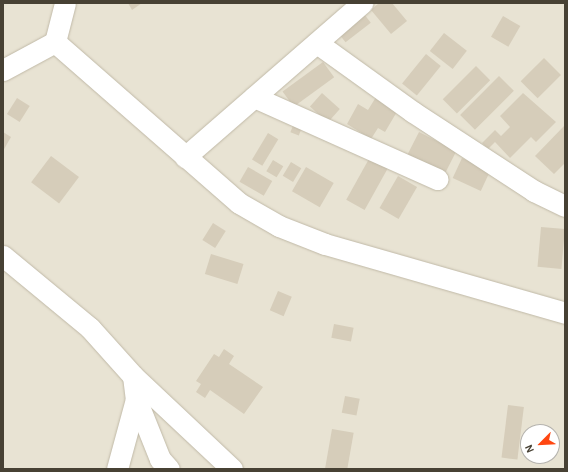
<!DOCTYPE html>
<style>
body{margin:0}
#map{position:relative;width:568px;height:472px;overflow:hidden;background:#f4f0e5;font-family:"Alegreya Sans",sans-serif}
div>[style]{position:absolute}
[style*='--x']{left:calc(var(--x)*1px);top:calc(var(--y)*1px);width:calc(var(--w)*1px);rotate:calc(var(--a)*1deg)}
.residential>*{inset:0;background:#e8e3d3}
.building>*{inset:0;background:#d6cdba;transform-origin:0 0}
.roads{filter:drop-shadow(0 0 1px #c0b9a7) drop-shadow(0 0 1px #c0b9a7)}
.minor>*{height:21px;margin:-10.5px;padding:0 10.5px;transform-origin:10.5px;border-radius:10.5px;background:#fff}
span{translate:-50% -50%;white-space:nowrap;text-align:center;line-height:1.15;-webkit-text-stroke:4px #fff;paint-order:stroke}
.frame{position:absolute;inset:0;border:4px solid #474134;pointer-events:none}
.north{position:absolute;left:520px;top:424px;width:40px;height:40px;box-sizing:border-box;background:#fff;border:1px solid #b5b3ae;border-radius:50%;rotate:246deg;font-size:11px;font-weight:700;line-height:16px;text-align:center;color:#474134}
.north::after{content:'';display:block;margin:auto;width:14px;height:18px;background:#ff4711;clip-path:polygon(50% 0,100% 100%,50% 72%,0 100%)}
</style>
<div id="map">
<div class="residential">
<i style="clip-path:polygon(evenodd,3px 3px,565px 3px,565px 469px,3px 469px,3px 3px,528px 432px,552px 432px,552px 456px,528px 456px,528px 432px)"></i>
</div>
<div class="building">
<i style="clip-path:polygon(128px 3px,142px 3px,132px 10px)"></i>
<i style="clip-path:polygon(379px 3px,392px 3px,407px 21px,391px 34px,371px 10px)"></i>
<i style="left:364px;top:14px;width:11px;height:32px;rotate:52deg"></i>
<i style="left:503px;top:16px;width:20px;height:24px;rotate:30deg"></i>
<i style="left:444px;top:33px;width:29px;height:23px;rotate:38deg"></i>
<i style="left:426px;top:54px;width:19px;height:38px;rotate:39deg"></i>
<i style="left:544px;top:58px;width:24px;height:33px;rotate:45deg"></i>
<i style="left:323px;top:62px;width:19px;height:50px;rotate:54deg"></i>
<i style="left:476px;top:66px;width:20px;height:47px;rotate:45deg"></i>
<i style="left:499px;top:76px;width:21px;height:55px;rotate:45deg"></i>
<i style="left:322px;top:93px;width:24px;height:18px;rotate:42deg"></i>
<i style="clip-path:polygon(523px 93px,556px 122px,536px 142px,531px 137px,510px 158px,495px 142px,488px 149px,482px 143px,495px 130px,501px 136px,510px 127px,500px 116px)"></i>
<i style="clip-path:polygon(376px 97px,398px 110px,385px 132px,378px 128px,371px 139px,347px 124px,358px 104px,368px 110px)"></i>
<i style="left:17px;top:98px;width:15px;height:19px;rotate:32deg"></i>
<i style="left:294px;top:123px;width:9px;height:10px;rotate:21deg"></i>
<i style="clip-path:polygon(565px 125px,565px 163px,554px 174px,535px 156px)"></i>
<i style="clip-path:polygon(3px 132px,11px 137px,3px 151px)"></i>
<i style="left:419px;top:132px;width:42px;height:25px;rotate:27deg"></i>
<i style="left:268px;top:133px;width:12px;height:31px;rotate:31deg"></i>
<i style="left:51px;top:156px;width:35px;height:33px;rotate:37deg"></i>
<i style="left:370px;top:157px;width:21px;height:49px;rotate:29deg"></i>
<i style="left:462px;top:158px;width:31px;height:22px;rotate:25deg"></i>
<i style="left:273px;top:160px;width:12px;height:13px;rotate:31deg"></i>
<i style="left:291px;top:162px;width:12px;height:16px;rotate:31deg"></i>
<i style="left:248px;top:167px;width:28px;height:17px;rotate:30deg"></i>
<i style="left:306px;top:167px;width:32px;height:28px;rotate:30deg"></i>
<i style="left:398px;top:176px;width:22px;height:37px;rotate:30deg"></i>
<i style="left:213px;top:223px;width:15px;height:20px;rotate:32deg"></i>
<i style="left:541px;top:227px;width:24px;height:40px;rotate:5deg"></i>
<i style="left:211px;top:254px;width:34px;height:21px;rotate:17deg"></i>
<i style="left:278px;top:291px;width:15px;height:21px;rotate:23deg"></i>
<i style="left:334px;top:324px;width:20px;height:14px;rotate:11deg"></i>
<i style="clip-path:polygon(224px 349px,234px 356px,229px 364px,263px 387px,244px 414px,210px 390px,205px 398px,196px 392px,201px 384px,196px 381px,214px 354px,219px 357px)"></i>
<i style="left:345px;top:396px;width:15px;height:17px;rotate:11deg"></i>
<i style="left:508px;top:405px;width:16px;height:53px;rotate:7deg"></i>
<i style="left:332px;top:429px;width:22px;height:40px;rotate:10deg"></i>
</div>
<div class="roads">
<div class="minor">
<i style="--x:55;--y:42;--w:244;--a:41.2"></i>
<i style="--x:239;--y:203;--w:46;--a:29.9"></i>
<i style="--x:279;--y:226;--w:49;--a:21.4"></i>
<i style="--x:325;--y:244;--w:250;--a:16"></i>
<i style="--x:317;--y:43;--w:118;--a:35.7"></i>
<i style="--x:413;--y:112;--w:145;--a:33.1"></i>
<i style="--x:534;--y:191;--w:34;--a:26"></i>
<i style="--x:3;--y:70;--w:59;--a:-28.3"></i>
<i style="--x:55;--y:42;--w:40;--a:-75.6"></i>
<i style="--x:254;--y:97;--w:201;--a:24.1"></i>
<i style="--x:185;--y:157;--w:235;--a:-41"></i>
<i style="--x:3;--y:256;--w:113;--a:39.6"></i>
<i style="--x:90;--y:328;--w:64;--a:48.1"></i>
<i style="--x:133;--y:376;--w:136;--a:43.2"></i>
<i style="--x:133;--y:376;--w:23;--a:83"></i>
<i style="--x:136;--y:399;--w:65;--a:68.2"></i>
<i style="--x:160;--y:459;--w:13;--a:48"></i>
<i style="--x:117;--y:469;--w:73;--a:-74.8"></i>
</div>
</div>
<div class="frame"></div>
<div class="north">N</div>
</div>
